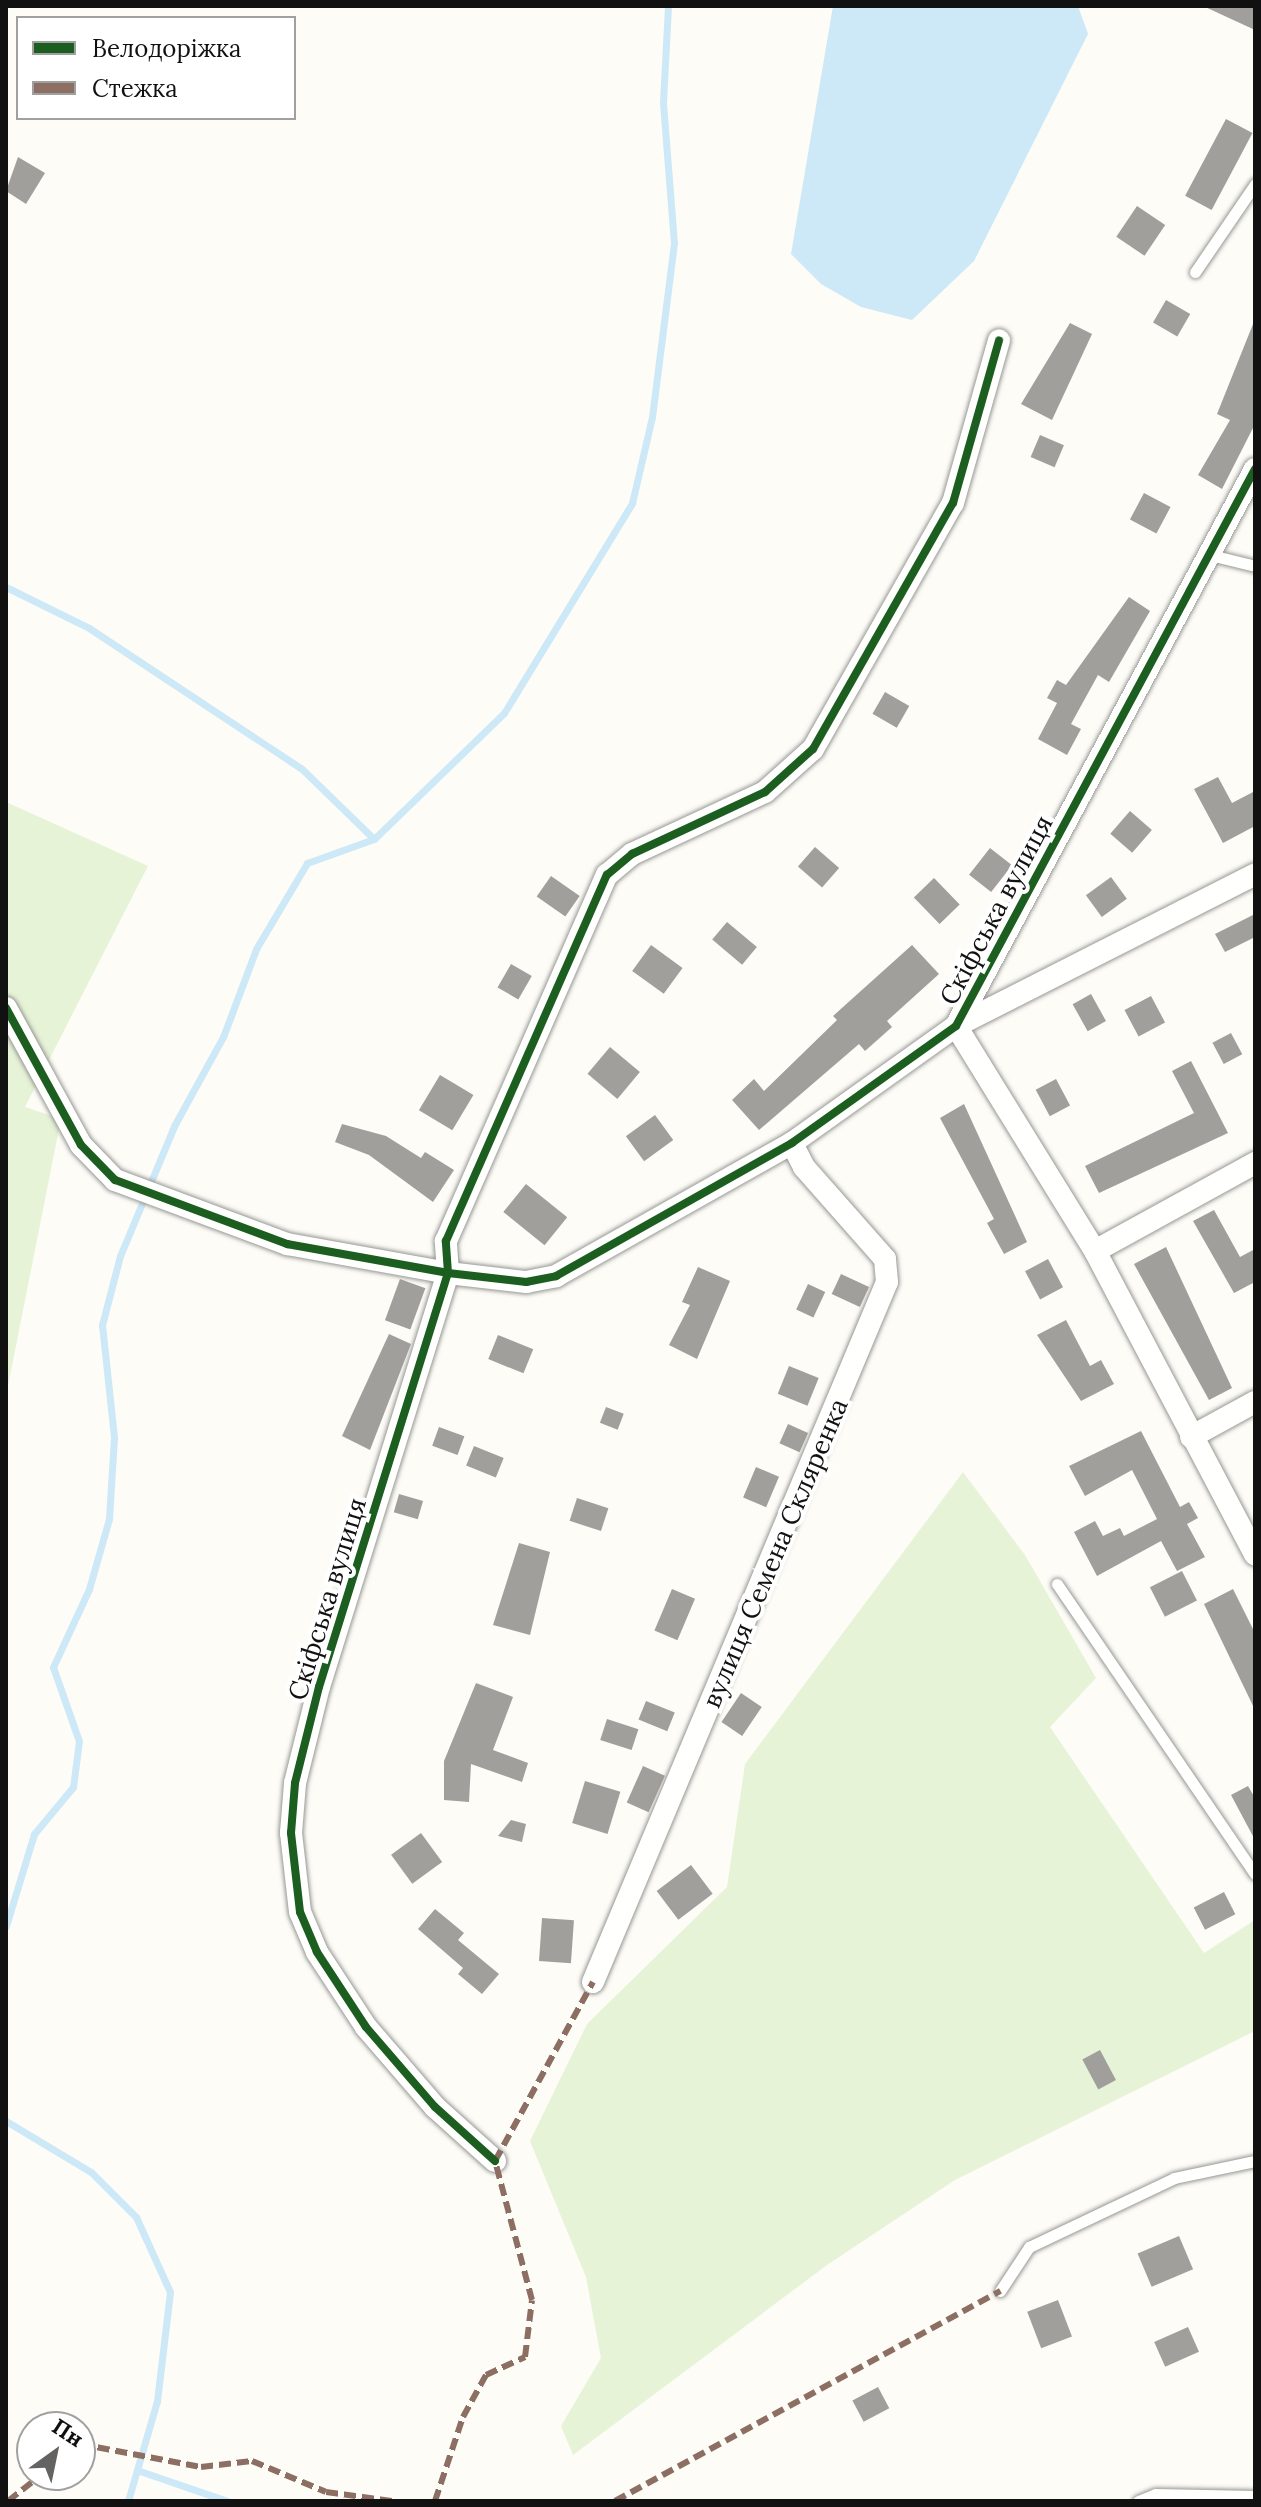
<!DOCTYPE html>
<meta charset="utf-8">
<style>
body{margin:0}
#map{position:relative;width:1261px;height:2507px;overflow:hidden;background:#fdfcf7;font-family:Lora,serif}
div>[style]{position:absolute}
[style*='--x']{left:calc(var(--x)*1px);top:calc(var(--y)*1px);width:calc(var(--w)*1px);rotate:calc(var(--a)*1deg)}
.green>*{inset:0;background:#e7f3d7}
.water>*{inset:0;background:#cde8f7}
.stream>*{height:7px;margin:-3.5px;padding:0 3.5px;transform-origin:3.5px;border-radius:3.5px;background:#cde8f7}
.building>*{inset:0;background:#a19f9c;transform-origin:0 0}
.roads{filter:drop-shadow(0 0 2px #979795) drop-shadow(0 0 2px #979795)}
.service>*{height:11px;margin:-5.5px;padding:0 5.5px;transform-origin:5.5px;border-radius:5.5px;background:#fffffe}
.minor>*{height:22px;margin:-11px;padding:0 11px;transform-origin:11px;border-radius:11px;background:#fffffe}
.quiet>*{height:6px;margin-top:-3px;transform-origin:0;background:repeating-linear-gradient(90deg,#8d6e63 0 12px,transparent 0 18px)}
.cycleway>*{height:8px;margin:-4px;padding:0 4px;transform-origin:4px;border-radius:4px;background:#1b5e20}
span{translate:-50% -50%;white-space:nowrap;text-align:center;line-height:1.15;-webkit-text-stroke:8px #fff;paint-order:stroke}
.street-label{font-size:26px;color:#111}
.frame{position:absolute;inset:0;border:8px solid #111;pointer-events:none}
.legend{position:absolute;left:16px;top:16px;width:280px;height:104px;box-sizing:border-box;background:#fff;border:2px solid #a0a0a0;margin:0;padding:10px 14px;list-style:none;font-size:24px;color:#111}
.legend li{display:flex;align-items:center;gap:16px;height:40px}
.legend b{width:40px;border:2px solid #a0a0a0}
.north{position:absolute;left:16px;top:2411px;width:80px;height:80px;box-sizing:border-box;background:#fff;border:2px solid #a0a0a0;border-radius:50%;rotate:33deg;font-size:22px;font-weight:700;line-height:32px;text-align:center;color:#111}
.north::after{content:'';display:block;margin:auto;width:28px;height:36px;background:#646362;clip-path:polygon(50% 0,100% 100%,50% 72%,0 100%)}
</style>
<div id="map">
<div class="green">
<i style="clip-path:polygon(6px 802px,148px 866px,25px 1107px,61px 1119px,6px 1396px)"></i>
<i style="clip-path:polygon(963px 1472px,1025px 1555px,1096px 1678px,1050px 1727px,1204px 1953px,1255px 1920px,1255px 2031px,955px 2180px,827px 2265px,573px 2455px,561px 2426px,601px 2358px,586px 2277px,530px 2141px,587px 2024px,727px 1887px,745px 1764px)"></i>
</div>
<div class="water">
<i style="clip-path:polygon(833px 6px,1078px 6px,1088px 34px,974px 261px,912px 320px,861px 307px,821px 284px,791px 254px)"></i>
</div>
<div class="stream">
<i style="--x:6;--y:587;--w:93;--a:26.3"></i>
<i style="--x:89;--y:628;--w:255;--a:33.5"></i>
<i style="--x:302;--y:769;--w:100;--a:44.2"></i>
<i style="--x:6;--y:1926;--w:96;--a:-73.1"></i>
<i style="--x:34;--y:1834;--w:61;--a:-50.3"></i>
<i style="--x:73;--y:1787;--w:46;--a:-82.6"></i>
<i style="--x:79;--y:1741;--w:78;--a:-109.4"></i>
<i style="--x:53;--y:1667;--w:86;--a:-65.2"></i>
<i style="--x:89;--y:1589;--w:73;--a:-74.1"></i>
<i style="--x:109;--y:1519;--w:82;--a:-86.5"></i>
<i style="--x:114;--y:1437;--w:113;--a:-96.1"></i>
<i style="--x:102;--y:1325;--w:71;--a:-75.4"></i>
<i style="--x:120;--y:1256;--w:141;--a:-67.4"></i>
<i style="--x:174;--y:1126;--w:102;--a:-61.2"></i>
<i style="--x:223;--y:1037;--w:94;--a:-69.4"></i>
<i style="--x:256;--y:949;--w:100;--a:-59.3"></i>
<i style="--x:307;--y:863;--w:71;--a:-19.7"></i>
<i style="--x:374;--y:839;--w:181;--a:-44.1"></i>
<i style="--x:504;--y:713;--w:246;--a:-58.6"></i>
<i style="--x:632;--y:503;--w:88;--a:-76.9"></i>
<i style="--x:652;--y:417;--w:175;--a:-82.8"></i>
<i style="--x:674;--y:243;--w:141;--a:-94.5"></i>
<i style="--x:663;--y:102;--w:96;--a:-87"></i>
<i style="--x:6;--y:2121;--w:99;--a:31"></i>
<i style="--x:91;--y:2172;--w:64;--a:45"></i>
<i style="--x:136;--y:2217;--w:82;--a:65.6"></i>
<i style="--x:170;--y:2292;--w:110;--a:96.8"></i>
<i style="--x:157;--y:2401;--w:104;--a:106.2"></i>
<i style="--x:137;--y:2470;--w:95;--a:19"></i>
</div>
<div class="building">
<i style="clip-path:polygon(1203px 6px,1255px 6px,1255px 30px)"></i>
<i style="left:1226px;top:119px;width:30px;height:87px;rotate:28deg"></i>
<i style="clip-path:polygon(18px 157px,45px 173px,26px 204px,6px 191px)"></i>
<i style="left:1137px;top:206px;width:34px;height:37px;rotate:34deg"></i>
<i style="left:1166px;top:300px;width:28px;height:26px;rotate:30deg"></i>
<i style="clip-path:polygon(1255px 319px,1255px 424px,1222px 489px,1198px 475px,1230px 420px,1217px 414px)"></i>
<i style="clip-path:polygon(1070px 323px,1092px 334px,1052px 420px,1021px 404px)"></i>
<i style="left:1040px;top:435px;width:26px;height:24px;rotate:23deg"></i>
<i style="left:1144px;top:493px;width:30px;height:30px;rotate:28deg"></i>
<i style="clip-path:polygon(1129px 597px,1150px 611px,1109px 682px,1098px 675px,1071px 724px,1081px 729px,1067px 755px,1038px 739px,1057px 703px,1047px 698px,1057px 680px,1066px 685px)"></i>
<i style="left:885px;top:692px;width:28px;height:25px;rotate:30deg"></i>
<i style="clip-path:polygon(1218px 777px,1232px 803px,1255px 791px,1255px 826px,1223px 843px,1194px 789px)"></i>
<i style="left:1130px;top:811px;width:29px;height:30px;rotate:41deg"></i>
<i style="left:815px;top:847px;width:32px;height:26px;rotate:41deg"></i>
<i style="left:990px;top:848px;width:28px;height:34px;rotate:38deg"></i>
<i style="left:551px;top:876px;width:35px;height:25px;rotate:35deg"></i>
<i style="left:1111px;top:877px;width:27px;height:31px;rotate:54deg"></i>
<i style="left:934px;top:878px;width:37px;height:28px;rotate:46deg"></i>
<i style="clip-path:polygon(1255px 914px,1255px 937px,1225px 952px,1215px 934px)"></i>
<i style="left:727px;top:922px;width:39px;height:23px;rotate:40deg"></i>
<i style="left:651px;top:945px;width:39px;height:32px;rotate:36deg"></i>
<i style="clip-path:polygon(912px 945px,939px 974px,887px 1021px,892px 1027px,865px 1051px,859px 1044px,759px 1130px,732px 1100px,754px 1079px,764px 1091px,837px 1020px,833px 1016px)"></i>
<i style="left:511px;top:964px;width:24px;height:27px;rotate:30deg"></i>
<i style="left:1091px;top:994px;width:31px;height:21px;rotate:61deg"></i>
<i style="left:1151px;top:996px;width:30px;height:30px;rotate:62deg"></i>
<i style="left:1231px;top:1033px;width:24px;height:21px;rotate:62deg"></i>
<i style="left:610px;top:1047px;width:39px;height:35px;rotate:40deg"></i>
<i style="clip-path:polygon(1191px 1061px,1228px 1133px,1099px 1193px,1085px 1166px,1194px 1113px,1172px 1071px)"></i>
<i style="left:440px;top:1075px;width:39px;height:41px;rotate:31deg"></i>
<i style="left:1056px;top:1079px;width:30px;height:23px;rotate:62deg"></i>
<i style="clip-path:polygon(964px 1104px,1027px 1242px,1004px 1254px,987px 1223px,994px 1219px,940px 1118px)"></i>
<i style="left:655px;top:1115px;width:31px;height:36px;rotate:54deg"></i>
<i style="clip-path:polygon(342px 1124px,386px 1136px,421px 1158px,425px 1152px,454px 1170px,433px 1202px,369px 1155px,335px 1142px)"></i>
<i style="left:526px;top:1184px;width:53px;height:36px;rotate:39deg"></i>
<i style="clip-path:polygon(1214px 1210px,1240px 1257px,1255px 1249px,1255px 1282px,1234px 1293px,1193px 1221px)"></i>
<i style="clip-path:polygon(1166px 1247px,1232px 1388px,1209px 1400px,1134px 1264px)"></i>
<i style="left:1048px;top:1259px;width:32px;height:26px;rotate:62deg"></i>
<i style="clip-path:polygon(698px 1267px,730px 1281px,697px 1359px,669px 1345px,690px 1305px,682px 1302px)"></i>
<i style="left:841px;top:1274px;width:31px;height:22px;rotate:25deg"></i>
<i style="left:400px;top:1279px;width:27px;height:44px;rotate:20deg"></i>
<i style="left:808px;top:1284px;width:19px;height:28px;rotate:25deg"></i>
<i style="clip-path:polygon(1066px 1320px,1090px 1366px,1101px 1360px,1114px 1384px,1081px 1401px,1037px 1335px)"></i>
<i style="clip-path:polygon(389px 1334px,411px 1344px,370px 1450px,342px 1436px)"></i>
<i style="left:498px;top:1335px;width:38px;height:26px;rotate:22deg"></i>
<i style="left:789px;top:1366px;width:32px;height:30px;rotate:22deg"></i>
<i style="left:606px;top:1407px;width:19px;height:17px;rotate:21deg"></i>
<i style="left:788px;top:1424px;width:22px;height:21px;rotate:24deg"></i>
<i style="left:439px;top:1427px;width:27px;height:20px;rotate:20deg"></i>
<i style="clip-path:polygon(1141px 1431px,1180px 1507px,1189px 1502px,1198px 1518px,1187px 1524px,1205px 1557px,1177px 1571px,1161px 1541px,1097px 1576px,1074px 1532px,1095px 1521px,1103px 1536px,1120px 1528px,1124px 1536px,1157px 1519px,1132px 1470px,1085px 1496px,1069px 1466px)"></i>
<i style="left:474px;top:1446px;width:32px;height:21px;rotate:22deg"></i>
<i style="left:756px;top:1467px;width:25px;height:33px;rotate:23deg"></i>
<i style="left:399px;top:1494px;width:25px;height:19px;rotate:16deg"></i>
<i style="left:577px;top:1498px;width:33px;height:24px;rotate:18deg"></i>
<i style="clip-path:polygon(519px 1543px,550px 1552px,530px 1635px,493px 1625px)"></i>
<i style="left:1182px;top:1571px;width:33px;height:36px;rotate:63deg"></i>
<i style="left:672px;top:1589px;width:25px;height:45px;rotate:23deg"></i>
<i style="clip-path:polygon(1233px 1589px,1255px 1633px,1255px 1710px,1204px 1604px)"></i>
<i style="clip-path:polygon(476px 1683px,513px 1697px,493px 1750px,528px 1763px,522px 1782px,471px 1764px,469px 1802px,444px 1800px,444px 1761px)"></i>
<i style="left:741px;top:1693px;width:25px;height:35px;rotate:34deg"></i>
<i style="left:646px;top:1701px;width:31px;height:20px;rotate:22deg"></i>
<i style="left:607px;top:1719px;width:33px;height:22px;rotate:18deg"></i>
<i style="left:643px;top:1766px;width:24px;height:40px;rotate:24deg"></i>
<i style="left:585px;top:1781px;width:37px;height:44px;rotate:17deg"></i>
<i style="clip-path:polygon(1248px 1786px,1255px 1798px,1255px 1840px,1231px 1795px)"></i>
<i style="clip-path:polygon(511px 1820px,526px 1824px,522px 1842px,498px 1836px)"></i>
<i style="left:421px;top:1833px;width:36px;height:37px;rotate:54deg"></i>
<i style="left:691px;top:1865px;width:36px;height:43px;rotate:53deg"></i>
<i style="left:1224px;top:1892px;width:25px;height:34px;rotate:63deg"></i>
<i style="clip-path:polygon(435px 1909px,464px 1933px,458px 1940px,499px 1974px,482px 1994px,458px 1974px,463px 1968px,418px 1929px)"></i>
<i style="left:542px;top:1918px;width:32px;height:43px;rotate:4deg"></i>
<i style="left:1100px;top:2050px;width:34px;height:20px;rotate:62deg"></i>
<i style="left:1179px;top:2236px;width:36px;height:45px;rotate:67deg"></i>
<i style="left:1058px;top:2300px;width:39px;height:33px;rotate:69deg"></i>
<i style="left:1188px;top:2327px;width:27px;height:37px;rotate:66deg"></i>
<i style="left:878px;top:2387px;width:24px;height:29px;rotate:62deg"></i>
</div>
<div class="roads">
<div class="service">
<i style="--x:1195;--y:272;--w:107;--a:-55.7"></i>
<i style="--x:1210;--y:555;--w:46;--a:13.7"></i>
<i style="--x:1057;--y:1584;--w:351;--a:55.7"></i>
<i style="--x:1000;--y:2291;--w:53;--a:-56.6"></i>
<i style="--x:1029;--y:2247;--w:161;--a:-25.4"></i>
<i style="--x:1174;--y:2178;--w:83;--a:-11.9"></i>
<i style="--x:1138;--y:2501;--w:18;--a:-22"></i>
<i style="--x:1155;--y:2494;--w:100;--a:1.1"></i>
</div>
<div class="minor">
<i style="--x:6;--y:1008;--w:156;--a:61.3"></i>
<i style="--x:81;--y:1145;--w:49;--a:45.8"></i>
<i style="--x:115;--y:1180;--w:184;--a:20.4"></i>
<i style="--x:287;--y:1244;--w:164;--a:10.2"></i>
<i style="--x:448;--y:1273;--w:79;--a:6.6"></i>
<i style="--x:526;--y:1282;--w:31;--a:-11"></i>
<i style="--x:556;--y:1276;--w:271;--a:-29.4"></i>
<i style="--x:792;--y:1143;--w:201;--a:-35.5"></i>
<i style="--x:956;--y:1026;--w:632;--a:-61.77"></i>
<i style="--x:956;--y:1026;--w:264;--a:58.3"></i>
<i style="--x:1095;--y:1251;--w:343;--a:62.2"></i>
<i style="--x:956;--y:1026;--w:335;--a:-26.9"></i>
<i style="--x:1095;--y:1251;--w:183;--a:-28.8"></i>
<i style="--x:1191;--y:1437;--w:73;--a:-28.7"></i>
<i style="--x:593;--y:1982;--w:759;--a:-67.22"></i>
<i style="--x:887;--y:1282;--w:23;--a:-95"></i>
<i style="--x:885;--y:1259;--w:123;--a:-131.4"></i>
<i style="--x:804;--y:1167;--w:27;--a:-117"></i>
<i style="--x:495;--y:2161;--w:81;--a:-138"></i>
<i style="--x:435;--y:2107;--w:106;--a:-130.8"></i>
<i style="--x:366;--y:2027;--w:90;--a:-123.2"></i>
<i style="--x:317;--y:1952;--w:43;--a:-113"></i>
<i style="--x:300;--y:1912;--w:80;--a:-96.5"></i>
<i style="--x:291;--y:1833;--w:50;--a:-85.4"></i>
<i style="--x:295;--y:1783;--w:99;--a:-76"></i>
<i style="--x:319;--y:1687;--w:434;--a:-72.7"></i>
<i style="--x:448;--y:1273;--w:32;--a:-94"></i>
<i style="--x:446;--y:1241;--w:400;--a:-66.3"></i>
<i style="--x:607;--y:875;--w:33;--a:-40"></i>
<i style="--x:632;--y:854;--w:147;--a:-25"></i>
<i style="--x:765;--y:792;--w:64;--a:-41.9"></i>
<i style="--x:813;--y:749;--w:283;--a:-60.4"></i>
<i style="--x:953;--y:503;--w:169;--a:-74.2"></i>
</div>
</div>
<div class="quiet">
<i style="--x:80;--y:2444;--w:123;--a:10.8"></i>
<i style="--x:201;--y:2467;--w:51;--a:-6.7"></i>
<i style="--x:252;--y:2461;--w:80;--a:22.7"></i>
<i style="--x:326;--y:2492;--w:68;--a:7.7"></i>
<i style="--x:8;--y:2501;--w:42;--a:-38.2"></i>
<i style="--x:435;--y:2501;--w:89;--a:-71.6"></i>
<i style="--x:463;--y:2417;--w:48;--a:-61.3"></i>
<i style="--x:486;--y:2375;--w:43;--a:-24.8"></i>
<i style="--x:525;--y:2357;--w:57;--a:-83"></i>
<i style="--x:532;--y:2300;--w:144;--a:-104.9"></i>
<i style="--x:495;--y:2161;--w:204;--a:-61.3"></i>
<i style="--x:615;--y:2501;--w:439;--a:-28.6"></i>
</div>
<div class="cycleway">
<i style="--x:6;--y:1008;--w:156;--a:61.3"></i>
<i style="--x:81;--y:1145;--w:49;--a:45.8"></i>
<i style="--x:115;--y:1180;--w:184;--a:20.4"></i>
<i style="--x:287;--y:1244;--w:164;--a:10.2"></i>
<i style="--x:448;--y:1273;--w:79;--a:6.6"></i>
<i style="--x:526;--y:1282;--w:31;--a:-11"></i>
<i style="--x:556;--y:1276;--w:271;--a:-29.4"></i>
<i style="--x:792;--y:1143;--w:201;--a:-35.5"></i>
<i style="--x:956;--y:1026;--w:632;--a:-61.77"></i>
<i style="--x:495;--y:2161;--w:81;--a:-138"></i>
<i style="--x:435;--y:2107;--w:106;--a:-130.8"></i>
<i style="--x:366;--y:2027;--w:90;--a:-123.2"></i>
<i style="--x:317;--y:1952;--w:43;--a:-113"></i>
<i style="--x:300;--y:1912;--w:80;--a:-96.5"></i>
<i style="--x:291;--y:1833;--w:50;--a:-85.4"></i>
<i style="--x:295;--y:1783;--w:99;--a:-76"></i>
<i style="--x:319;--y:1687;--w:434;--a:-72.7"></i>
<i style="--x:448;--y:1273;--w:32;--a:-94"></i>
<i style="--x:446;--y:1241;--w:400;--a:-66.3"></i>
<i style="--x:607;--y:875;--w:33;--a:-40"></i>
<i style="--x:632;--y:854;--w:147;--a:-25"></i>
<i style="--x:765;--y:792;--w:64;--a:-41.9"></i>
<i style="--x:813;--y:749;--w:283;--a:-60.4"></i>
<i style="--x:953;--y:503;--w:169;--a:-74.2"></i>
</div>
<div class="street-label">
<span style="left:996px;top:910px;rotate:-62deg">Скіфська вулиця</span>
<span style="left:775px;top:1553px;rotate:-67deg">вулиця Семена Скляренка</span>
<span style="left:327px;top:1599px;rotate:-73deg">Скіфська вулиця</span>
</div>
<div class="frame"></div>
<ul class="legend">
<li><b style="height:10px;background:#1b5e20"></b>Велодоріжка</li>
<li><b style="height:10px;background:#8d6e63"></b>Стежка</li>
</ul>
<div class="north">Пн</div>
</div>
